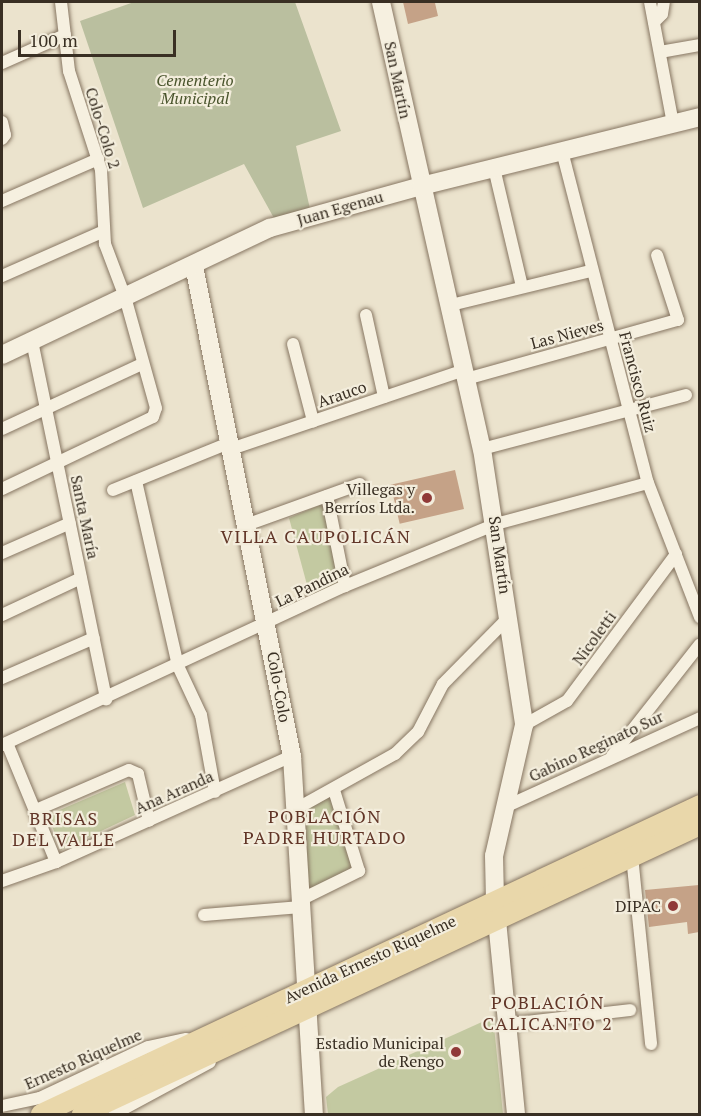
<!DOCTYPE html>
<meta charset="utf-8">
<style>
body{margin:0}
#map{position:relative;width:701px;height:1116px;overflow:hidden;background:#ebe3cd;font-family:"PT Serif",serif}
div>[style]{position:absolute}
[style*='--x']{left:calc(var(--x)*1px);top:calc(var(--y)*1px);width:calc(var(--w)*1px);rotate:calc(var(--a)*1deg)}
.green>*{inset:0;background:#c3c9a1}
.cemetery>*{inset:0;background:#babf9f}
.building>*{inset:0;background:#c5a287;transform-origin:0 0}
.roads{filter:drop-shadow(0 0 2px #877662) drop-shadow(0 0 2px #877662)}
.street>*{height:12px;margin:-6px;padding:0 6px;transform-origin:6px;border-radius:6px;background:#f6f0e0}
.secondary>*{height:18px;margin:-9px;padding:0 9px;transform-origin:9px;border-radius:9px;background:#f6f0e0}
.primary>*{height:20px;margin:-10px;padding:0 10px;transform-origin:10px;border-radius:10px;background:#e9d7aa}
.dots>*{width:16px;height:16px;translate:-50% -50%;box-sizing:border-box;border:3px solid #f3eddc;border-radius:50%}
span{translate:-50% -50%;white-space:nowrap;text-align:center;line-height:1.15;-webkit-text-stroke:4.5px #f3eddc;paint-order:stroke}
.park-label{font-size:16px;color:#49542c;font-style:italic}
.street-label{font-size:16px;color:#392f23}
.poi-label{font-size:16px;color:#392f23}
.right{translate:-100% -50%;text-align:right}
.neighbourhood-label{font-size:18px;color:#613527;letter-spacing:1.5px}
.frame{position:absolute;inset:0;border:3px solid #392f23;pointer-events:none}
.scale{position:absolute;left:18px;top:30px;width:158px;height:27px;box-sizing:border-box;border:3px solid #392f23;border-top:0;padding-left:8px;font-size:18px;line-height:21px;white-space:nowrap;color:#392f23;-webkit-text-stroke:4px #f3eddc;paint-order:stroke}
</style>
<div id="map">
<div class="green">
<i style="clip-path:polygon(322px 504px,341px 582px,310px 596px,289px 518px)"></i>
<i style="clip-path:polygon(125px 782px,135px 815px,61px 850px,48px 815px)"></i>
<i style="clip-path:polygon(331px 794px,355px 870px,293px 901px,296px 812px)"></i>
<i style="clip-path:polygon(493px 1017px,503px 1114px,328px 1114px,326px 1097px,338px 1087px)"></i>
</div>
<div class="cemetery">
<i style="clip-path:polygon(134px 2px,295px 2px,341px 131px,296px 146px,310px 209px,275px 220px,244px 164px,143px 208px,80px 21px)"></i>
</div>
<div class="building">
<i style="clip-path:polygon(403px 2px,435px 3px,438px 16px,408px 24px)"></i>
<i style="left:455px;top:470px;width:40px;height:66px;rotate:77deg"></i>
<i style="clip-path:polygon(699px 885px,699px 932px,688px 934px,687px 922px,649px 927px,645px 890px)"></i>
</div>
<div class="roads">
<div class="street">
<i style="--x:650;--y:2;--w:124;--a:79.3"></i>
<i style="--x:654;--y:22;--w:11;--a:-45"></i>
<i style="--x:662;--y:14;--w:12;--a:-81"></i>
<i style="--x:660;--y:52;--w:41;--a:-9.9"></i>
<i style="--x:2;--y:63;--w:69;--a:-24"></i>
<i style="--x:2;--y:122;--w:13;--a:77"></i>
<i style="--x:5;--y:135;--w:5;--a:127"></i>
<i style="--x:562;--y:151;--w:343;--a:75.5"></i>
<i style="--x:648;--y:483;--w:144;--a:68.8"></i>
<i style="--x:494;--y:168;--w:121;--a:76.7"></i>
<i style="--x:2;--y:201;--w:105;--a:-23.6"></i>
<i style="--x:2;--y:276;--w:111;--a:-23.8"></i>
<i style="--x:451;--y:305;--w:144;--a:-13.7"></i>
<i style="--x:366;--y:315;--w:84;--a:77.6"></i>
<i style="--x:32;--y:341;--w:366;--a:78.3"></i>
<i style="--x:293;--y:344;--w:80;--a:75.4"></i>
<i style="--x:466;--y:379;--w:220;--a:-15.6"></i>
<i style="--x:678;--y:320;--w:68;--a:-107.9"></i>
<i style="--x:2;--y:429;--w:154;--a:-24.9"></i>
<i style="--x:231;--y:449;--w:246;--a:-18.7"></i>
<i style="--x:482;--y:449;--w:211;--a:-14.8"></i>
<i style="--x:136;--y:481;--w:190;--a:77.2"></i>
<i style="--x:178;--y:666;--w:54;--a:64.9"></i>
<i style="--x:201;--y:715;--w:78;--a:79.7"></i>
<i style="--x:2;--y:489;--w:167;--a:-25.5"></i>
<i style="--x:153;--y:417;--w:9;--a:-72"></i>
<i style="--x:156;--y:408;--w:115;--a:-105.6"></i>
<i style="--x:125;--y:297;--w:57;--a:-110.7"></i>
<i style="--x:105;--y:244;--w:74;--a:-93.1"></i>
<i style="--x:101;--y:170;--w:104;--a:-107.9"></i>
<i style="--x:69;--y:71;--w:69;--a:-96.6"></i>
<i style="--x:113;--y:490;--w:125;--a:-22.1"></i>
<i style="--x:327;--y:496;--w:92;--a:78.7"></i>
<i style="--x:246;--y:525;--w:121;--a:-19.8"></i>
<i style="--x:2;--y:553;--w:74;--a:-23.8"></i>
<i style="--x:2;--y:615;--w:87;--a:-25.1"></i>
<i style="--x:2;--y:678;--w:100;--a:-23.5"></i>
<i style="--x:524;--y:725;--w:49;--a:-29.2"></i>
<i style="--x:567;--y:701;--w:183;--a:-53.4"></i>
<i style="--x:7;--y:743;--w:129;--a:67.6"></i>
<i style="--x:2;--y:745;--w:378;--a:-24.9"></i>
<i style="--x:345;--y:586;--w:163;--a:-22.3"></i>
<i style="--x:496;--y:524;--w:157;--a:-15.1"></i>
<i style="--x:612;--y:756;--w:142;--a:-51.8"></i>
<i style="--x:507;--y:806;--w:212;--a:-24.5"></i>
<i style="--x:296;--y:809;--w:113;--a:-29.1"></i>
<i style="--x:395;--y:754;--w:32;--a:-44"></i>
<i style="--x:418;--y:732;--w:54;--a:-62.5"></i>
<i style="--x:443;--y:684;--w:94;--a:-45.4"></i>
<i style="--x:36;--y:810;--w:101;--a:-23.3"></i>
<i style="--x:129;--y:770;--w:10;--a:24"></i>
<i style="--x:138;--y:774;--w:48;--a:76.8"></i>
<i style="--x:632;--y:856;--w:189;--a:84.2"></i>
<i style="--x:2;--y:881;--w:57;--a:-19.4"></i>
<i style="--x:56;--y:862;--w:259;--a:-24.2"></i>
<i style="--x:300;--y:900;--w:66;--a:-26.2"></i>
<i style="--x:359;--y:871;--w:85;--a:-107.2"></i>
<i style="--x:204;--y:915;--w:97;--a:-4.7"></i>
<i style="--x:508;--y:1024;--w:123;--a:-6.5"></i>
<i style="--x:2;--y:1106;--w:39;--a:-12"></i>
<i style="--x:40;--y:1098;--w:119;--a:-25.3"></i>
<i style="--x:148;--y:1047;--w:39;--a:-12"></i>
<i style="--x:114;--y:1114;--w:109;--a:-28.4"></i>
</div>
<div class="secondary">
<i style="--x:381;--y:2;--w:458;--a:77.3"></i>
<i style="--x:482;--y:449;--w:279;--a:81.3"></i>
<i style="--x:524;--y:725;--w:134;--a:102.9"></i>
<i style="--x:494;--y:856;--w:44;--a:88.7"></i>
<i style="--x:495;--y:900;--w:215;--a:84.4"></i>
<i style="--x:194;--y:266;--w:500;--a:78.7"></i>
<i style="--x:292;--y:756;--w:359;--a:86.5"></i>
<i style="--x:2;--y:355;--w:297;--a:-25.4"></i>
<i style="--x:270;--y:228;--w:157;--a:-15.5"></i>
<i style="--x:421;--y:186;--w:287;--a:-13.9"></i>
</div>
<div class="primary">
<i style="--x:41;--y:1114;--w:728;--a:-25.12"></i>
<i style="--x:82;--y:1114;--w:682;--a:-25.06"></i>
</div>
</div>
<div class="dots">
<i style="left:427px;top:498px;background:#903a38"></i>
<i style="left:673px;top:906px;background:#903a38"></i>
<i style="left:456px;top:1052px;background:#903a38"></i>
</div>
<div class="park-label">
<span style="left:195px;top:89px">Cementerio<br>Municipal</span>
</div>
<div class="street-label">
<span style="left:398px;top:80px;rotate:78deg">San Martín</span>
<span style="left:103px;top:128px;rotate:73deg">Colo-Colo 2</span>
<span style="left:340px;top:208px;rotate:-16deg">Juan Egenau</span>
<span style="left:567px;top:334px;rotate:-15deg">Las Nieves</span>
<span style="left:638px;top:382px;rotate:75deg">Francisco Ruiz</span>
<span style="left:342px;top:394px;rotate:-19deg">Arauco</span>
<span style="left:85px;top:517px;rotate:78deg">Santa María</span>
<span style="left:500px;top:555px;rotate:82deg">San Martín</span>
<span style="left:312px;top:585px;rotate:-26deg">La Pandina</span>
<span style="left:594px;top:638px;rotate:-54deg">Nicoletti</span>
<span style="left:279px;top:687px;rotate:80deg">Colo-Colo</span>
<span style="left:596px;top:746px;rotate:-25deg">Gabino Reginato Sur</span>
<span style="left:174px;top:792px;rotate:-24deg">Ana Aranda</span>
<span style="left:370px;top:959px;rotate:-25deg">Avenida Ernesto Riquelme</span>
<span style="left:83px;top:1059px;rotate:-24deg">Ernesto Riquelme</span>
</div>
<div class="poi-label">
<span class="right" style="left:415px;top:498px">Villegas y<br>Berríos Ltda.</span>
<span class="right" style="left:661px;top:906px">DIPAC</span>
<span class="right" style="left:444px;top:1052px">Estadio Municipal<br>de Rengo</span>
</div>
<div class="neighbourhood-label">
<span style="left:316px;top:536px">VILLA CAUPOLICÁN</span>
<span style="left:325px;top:827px">POBLACIÓN<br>PADRE HURTADO</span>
<span style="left:64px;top:829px">BRISAS<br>DEL VALLE</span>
<span style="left:548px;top:1013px">POBLACIÓN<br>CALICANTO 2</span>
</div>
<div class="frame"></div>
<div class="scale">100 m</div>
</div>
